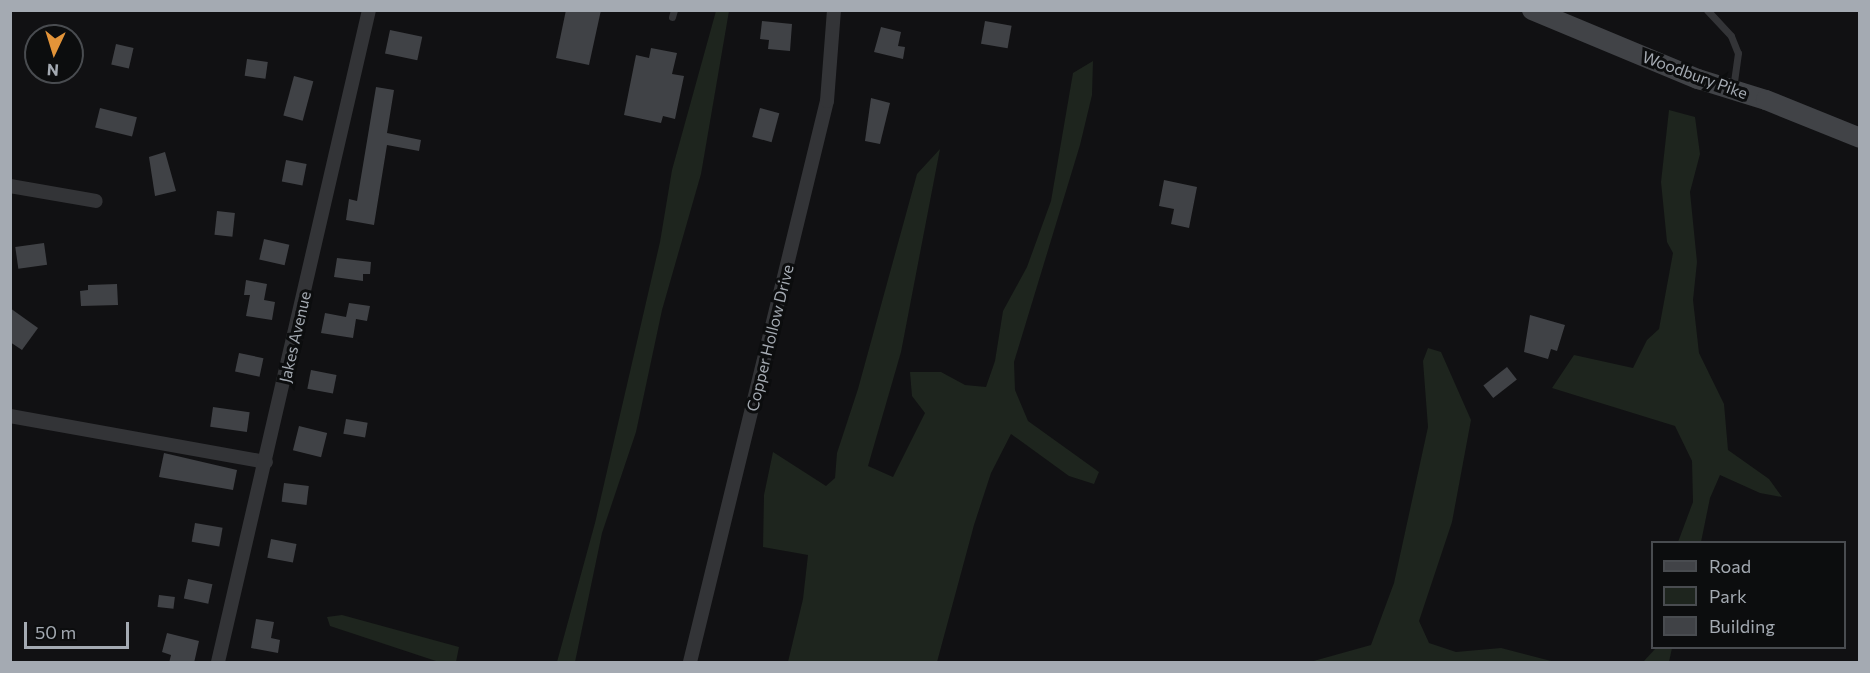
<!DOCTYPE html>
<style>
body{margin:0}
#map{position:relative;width:1870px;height:673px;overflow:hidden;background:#111113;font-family:Commissioner,sans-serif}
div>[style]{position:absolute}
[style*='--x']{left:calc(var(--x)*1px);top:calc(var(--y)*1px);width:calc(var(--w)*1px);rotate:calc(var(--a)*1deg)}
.green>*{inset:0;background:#1e251e}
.building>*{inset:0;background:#404246;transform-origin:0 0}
.lane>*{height:7px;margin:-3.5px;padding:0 3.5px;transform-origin:3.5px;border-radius:3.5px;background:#333437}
.street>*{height:14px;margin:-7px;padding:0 7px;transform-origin:7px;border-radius:7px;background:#333437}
.secondary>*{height:20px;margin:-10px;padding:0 10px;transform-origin:10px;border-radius:10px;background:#414347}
span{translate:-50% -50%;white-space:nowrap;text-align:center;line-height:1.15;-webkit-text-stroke:6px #0c0d0e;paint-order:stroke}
.street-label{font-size:16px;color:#a4aab2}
.frame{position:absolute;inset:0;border:12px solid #a4aab2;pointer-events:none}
.legend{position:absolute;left:1651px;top:541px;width:195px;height:108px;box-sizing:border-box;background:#0c0d0e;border:2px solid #494c50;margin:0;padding:8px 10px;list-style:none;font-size:18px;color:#a4aab2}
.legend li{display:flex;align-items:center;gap:12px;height:30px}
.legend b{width:30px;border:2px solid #494c50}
.north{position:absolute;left:24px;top:24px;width:60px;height:60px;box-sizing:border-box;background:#0c0d0e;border:2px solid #494c50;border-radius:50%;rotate:184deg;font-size:16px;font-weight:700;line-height:24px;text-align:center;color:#a4aab2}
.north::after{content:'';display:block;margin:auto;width:21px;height:27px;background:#e39439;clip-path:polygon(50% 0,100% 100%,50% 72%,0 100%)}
.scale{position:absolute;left:24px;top:622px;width:105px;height:27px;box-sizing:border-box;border:3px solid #a4aab2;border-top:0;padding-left:8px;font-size:18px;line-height:21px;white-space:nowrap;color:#a4aab2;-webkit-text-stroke:4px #0c0d0e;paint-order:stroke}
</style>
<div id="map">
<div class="green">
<i style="clip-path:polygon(716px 11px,729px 11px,701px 174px,662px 310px,636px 432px,602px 533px,575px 662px,557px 662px,595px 523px,660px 242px,672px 170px)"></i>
<i style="clip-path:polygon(1093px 61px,1092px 95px,1080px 145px,1014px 362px,1015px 390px,1028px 421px,1099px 472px,1094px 484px,1069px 476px,1011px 434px,991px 473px,974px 525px,937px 662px,788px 662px,803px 599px,808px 555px,763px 547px,764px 495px,773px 452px,826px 486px,835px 478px,837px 453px,858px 389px,917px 174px,940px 149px,901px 352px,868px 466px,893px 477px,925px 413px,912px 396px,910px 372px,941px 372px,965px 385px,986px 387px,995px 361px,1003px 311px,1027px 267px,1051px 201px,1073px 73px)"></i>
<i style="clip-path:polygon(1669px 110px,1695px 117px,1700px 154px,1690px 192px,1697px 262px,1693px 300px,1699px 353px,1724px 404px,1728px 450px,1769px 479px,1782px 497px,1760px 493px,1720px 475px,1710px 498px,1701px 542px,1678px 542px,1693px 502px,1692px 461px,1675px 426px,1552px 388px,1574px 355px,1633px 368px,1647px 340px,1659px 329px,1673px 253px,1667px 242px,1661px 182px)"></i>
<i style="clip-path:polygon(1428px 348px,1441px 352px,1471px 420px,1452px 522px,1419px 621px,1429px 643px,1456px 652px,1501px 648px,1555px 662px,1310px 662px,1371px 645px,1394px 583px,1428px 427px,1423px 361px)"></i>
<i style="clip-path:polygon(342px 615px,459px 647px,456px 662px,439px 662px,330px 626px,327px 617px)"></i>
<i style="clip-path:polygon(1656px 648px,1672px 648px,1669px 662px,1643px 662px)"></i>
</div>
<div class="building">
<i style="clip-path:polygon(566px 10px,601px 10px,589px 65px,556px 58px)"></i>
<i style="clip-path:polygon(762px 21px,792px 24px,790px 51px,768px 49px,769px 40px,760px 39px)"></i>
<i style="left:985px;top:21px;width:27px;height:23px;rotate:10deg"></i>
<i style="clip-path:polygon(881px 27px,901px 32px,898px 46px,905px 47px,903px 59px,874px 52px)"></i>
<i style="left:390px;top:30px;width:33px;height:24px;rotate:12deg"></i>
<i style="left:116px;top:44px;width:18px;height:21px;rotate:13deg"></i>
<i style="clip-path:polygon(651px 48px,677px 53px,672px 74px,684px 76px,675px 119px,663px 116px,661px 123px,624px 115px,636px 55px,649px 58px)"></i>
<i style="left:247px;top:59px;width:21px;height:17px;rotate:8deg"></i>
<i style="left:294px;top:76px;width:20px;height:41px;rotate:15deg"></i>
<i style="clip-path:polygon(376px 87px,394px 90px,387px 133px,421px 140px,419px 151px,387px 145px,374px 225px,346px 220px,349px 199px,357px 201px)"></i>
<i style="clip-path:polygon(871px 98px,890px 103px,880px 144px,865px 141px)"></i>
<i style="left:100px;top:108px;width:38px;height:20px;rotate:14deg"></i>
<i style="left:760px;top:108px;width:20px;height:30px;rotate:15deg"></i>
<i style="clip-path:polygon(165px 152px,176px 191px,155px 196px,149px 157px)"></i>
<i style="left:286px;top:160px;width:21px;height:22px;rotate:11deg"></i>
<i style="clip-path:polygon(1164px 180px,1197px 187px,1189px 228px,1171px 224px,1174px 209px,1159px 206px)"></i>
<i style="left:217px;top:211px;width:18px;height:24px;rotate:6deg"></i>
<i style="left:264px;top:239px;width:26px;height:21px;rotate:13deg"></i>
<i style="left:44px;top:243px;width:22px;height:29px;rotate:82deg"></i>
<i style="clip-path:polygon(337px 258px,371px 262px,370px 274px,363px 274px,363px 281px,334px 277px)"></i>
<i style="clip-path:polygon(246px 280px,267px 284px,264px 300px,275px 302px,272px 320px,246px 316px,250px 295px,244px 295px)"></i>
<i style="clip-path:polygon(117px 284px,118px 305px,81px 306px,80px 291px,88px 290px,88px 285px)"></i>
<i style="clip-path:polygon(349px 303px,370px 306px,367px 321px,356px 319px,353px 338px,321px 333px,325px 313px,346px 317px)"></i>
<i style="clip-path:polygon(10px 308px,38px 328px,22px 350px,10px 342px)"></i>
<i style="clip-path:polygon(1530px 315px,1565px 325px,1557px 351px,1551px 349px,1548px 359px,1524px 352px)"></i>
<i style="left:239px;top:353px;width:25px;height:19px;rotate:12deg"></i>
<i style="left:1507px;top:367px;width:16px;height:30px;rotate:52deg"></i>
<i style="left:311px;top:370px;width:26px;height:19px;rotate:11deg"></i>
<i style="left:213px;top:407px;width:37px;height:20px;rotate:8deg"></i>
<i style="left:346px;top:419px;width:22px;height:15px;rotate:10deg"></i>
<i style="left:299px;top:426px;width:29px;height:25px;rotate:14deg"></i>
<i style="clip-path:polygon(164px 453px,237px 470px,233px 490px,159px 477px)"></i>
<i style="left:284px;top:483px;width:25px;height:19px;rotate:7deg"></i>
<i style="left:195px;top:523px;width:28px;height:19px;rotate:10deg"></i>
<i style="left:271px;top:539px;width:26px;height:19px;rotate:11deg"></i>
<i style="left:188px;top:579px;width:25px;height:20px;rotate:12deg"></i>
<i style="left:159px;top:595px;width:16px;height:12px;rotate:7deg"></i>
<i style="clip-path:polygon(256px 619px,274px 622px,271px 638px,280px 640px,278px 653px,251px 648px)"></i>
<i style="clip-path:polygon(167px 633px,199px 641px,194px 663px,169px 663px,171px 655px,162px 652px)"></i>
</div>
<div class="lane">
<i style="--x:1707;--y:10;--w:35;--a:47"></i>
<i style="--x:1731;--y:36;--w:18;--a:68"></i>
<i style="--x:1738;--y:53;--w:34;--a:98"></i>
<i style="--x:672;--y:17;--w:7;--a:-74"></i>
</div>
<div class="street">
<i style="--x:10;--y:186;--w:87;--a:9.9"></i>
<i style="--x:10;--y:416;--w:260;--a:10.2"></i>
<i style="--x:218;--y:662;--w:669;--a:-76.96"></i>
<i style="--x:690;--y:662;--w:577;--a:-76.28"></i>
<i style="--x:827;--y:101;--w:91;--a:-85.6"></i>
</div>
<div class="secondary">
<i style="--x:1532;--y:10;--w:180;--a:22.6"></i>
<i style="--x:1698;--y:79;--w:71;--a:17.2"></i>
<i style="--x:1766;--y:100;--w:101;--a:22"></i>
</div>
<div class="street-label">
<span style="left:1695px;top:75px;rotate:20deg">Woodbury Pike</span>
<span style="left:295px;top:337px;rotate:-77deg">Jakes Avenue</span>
<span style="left:770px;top:338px;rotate:-76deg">Copper Hollow Drive</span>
</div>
<div class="frame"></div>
<ul class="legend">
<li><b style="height:8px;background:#414347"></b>Road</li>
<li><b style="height:16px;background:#1e251e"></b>Park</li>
<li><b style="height:16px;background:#404246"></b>Building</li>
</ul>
<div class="north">N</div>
<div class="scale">50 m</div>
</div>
